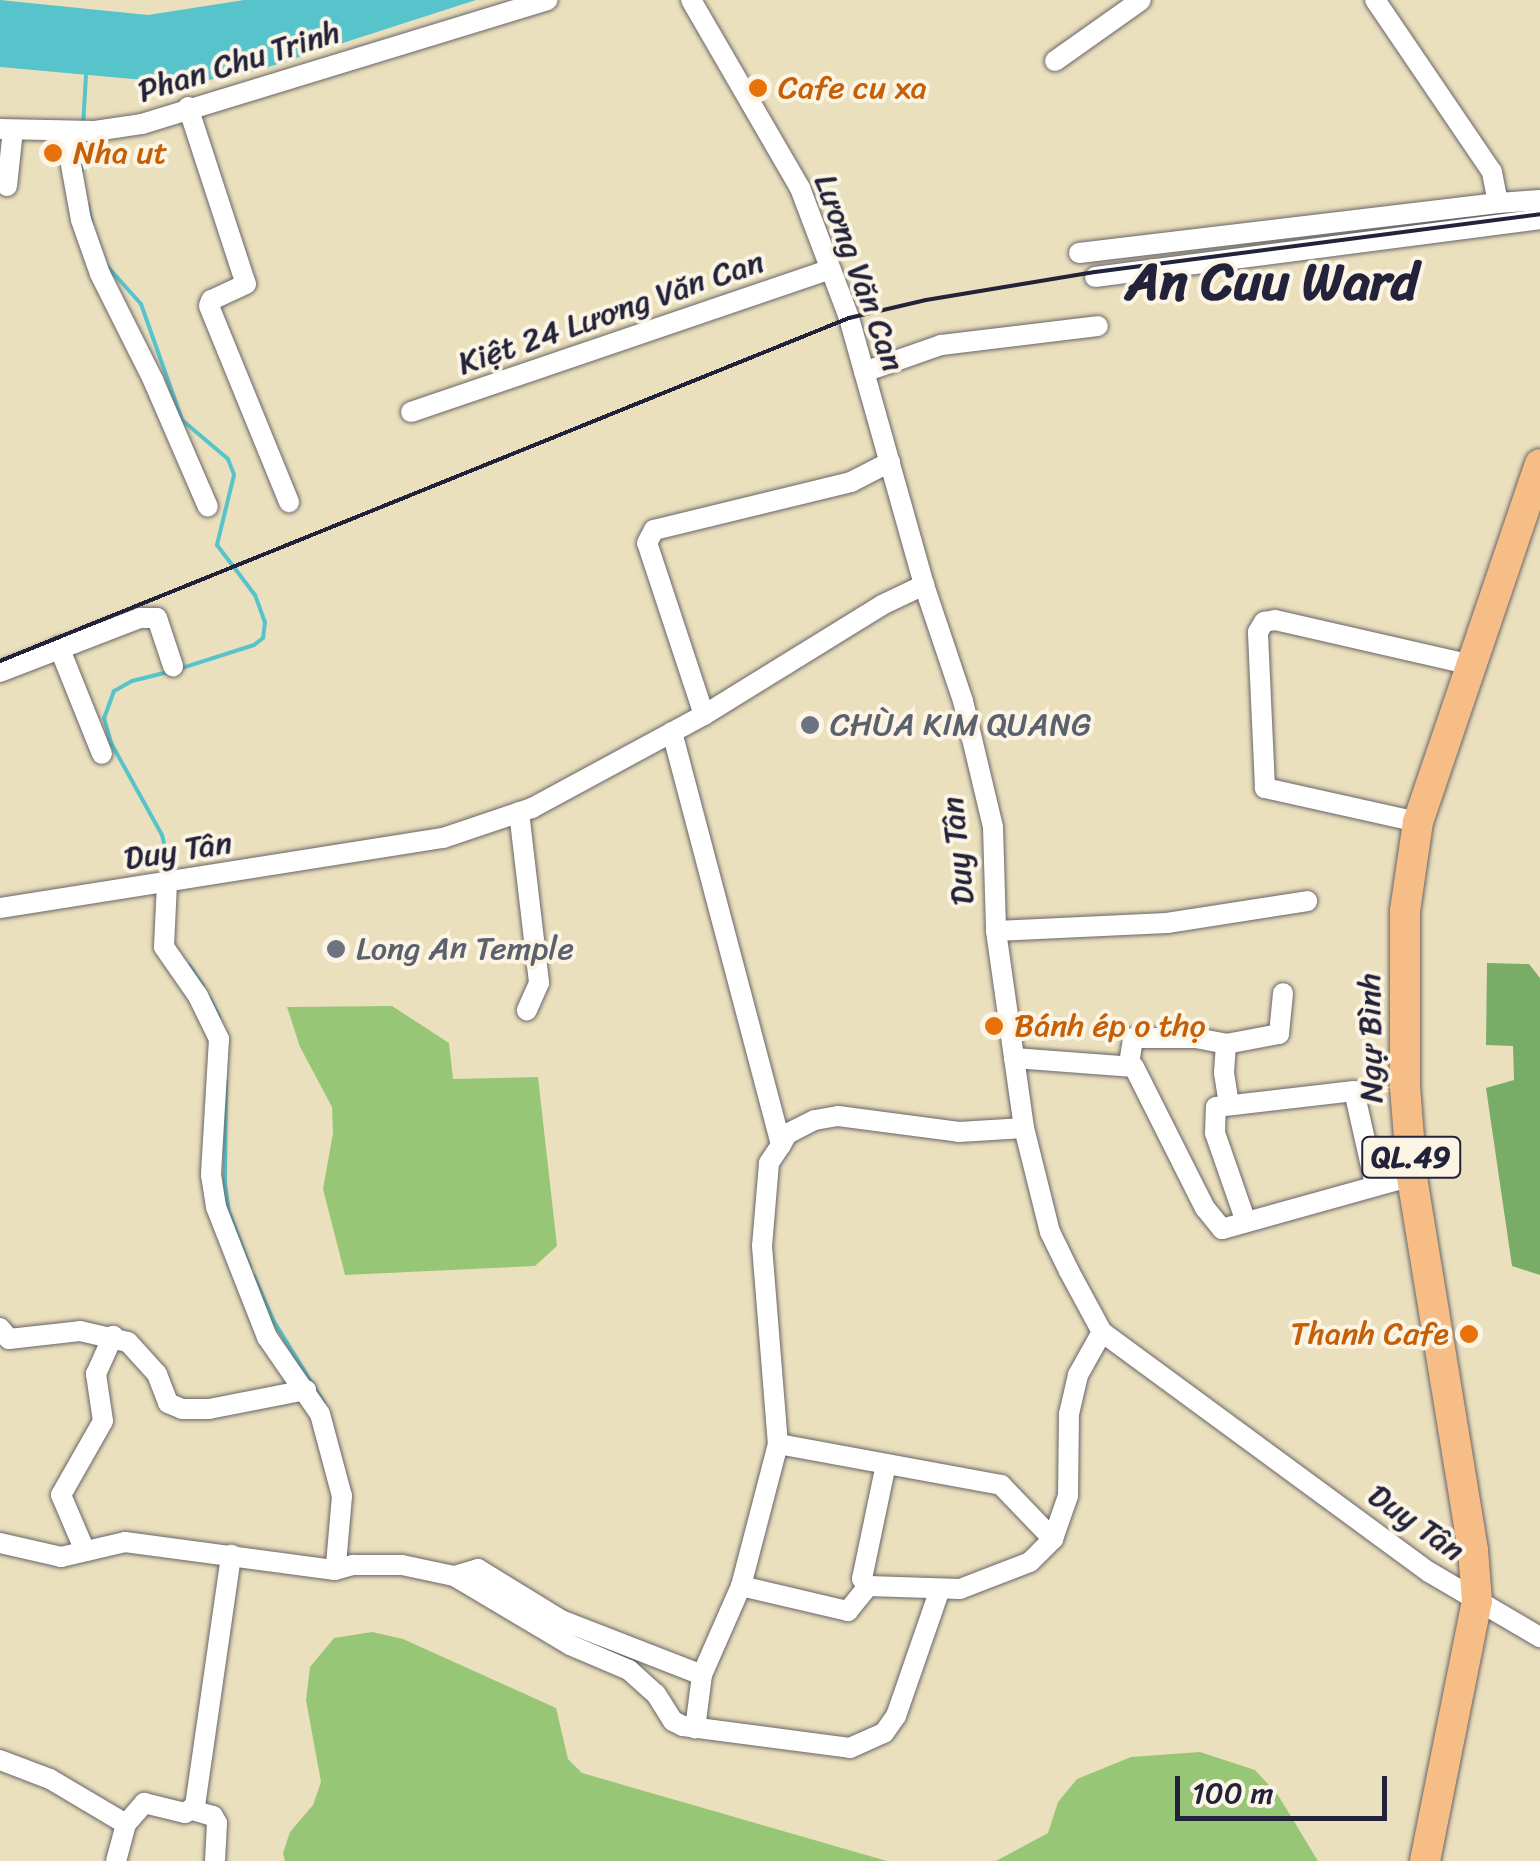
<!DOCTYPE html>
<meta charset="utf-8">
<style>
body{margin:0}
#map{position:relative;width:1540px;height:1861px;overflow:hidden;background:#ebe0bd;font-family:Sriracha,sans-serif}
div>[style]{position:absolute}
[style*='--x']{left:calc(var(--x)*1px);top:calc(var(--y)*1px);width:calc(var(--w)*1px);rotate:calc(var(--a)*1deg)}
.green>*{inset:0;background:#97c776}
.forest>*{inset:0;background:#79ac67}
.water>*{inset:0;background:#57c4cb}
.stream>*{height:4px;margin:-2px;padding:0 2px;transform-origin:2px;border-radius:2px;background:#57c4cb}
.roads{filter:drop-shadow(0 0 2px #686468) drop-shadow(0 0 2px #686468)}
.minor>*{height:20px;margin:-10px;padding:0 10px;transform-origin:10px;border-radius:10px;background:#fff}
.highway>*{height:30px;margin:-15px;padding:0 15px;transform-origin:15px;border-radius:15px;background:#f6be86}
.rail>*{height:4px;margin:-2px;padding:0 2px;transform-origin:2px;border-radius:2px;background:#22223b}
.dots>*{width:28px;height:28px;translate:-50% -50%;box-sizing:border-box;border:5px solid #fcf5e5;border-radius:50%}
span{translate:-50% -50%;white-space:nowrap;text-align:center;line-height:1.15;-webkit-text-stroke:8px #fcf5e5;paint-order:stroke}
.shield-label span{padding:2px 8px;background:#fcf5e5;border:2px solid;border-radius:8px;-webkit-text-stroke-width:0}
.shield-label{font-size:30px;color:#22223b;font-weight:700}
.street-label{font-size:32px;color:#22223b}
.food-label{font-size:32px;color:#c56008}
.left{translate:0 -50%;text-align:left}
.right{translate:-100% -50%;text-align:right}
.worship-label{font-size:32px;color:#5b616d}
.town-label{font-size:52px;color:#22223b;font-weight:700}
.scale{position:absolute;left:1175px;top:1776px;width:212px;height:45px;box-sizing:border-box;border:5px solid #22223b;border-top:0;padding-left:12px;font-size:30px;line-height:35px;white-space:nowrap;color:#22223b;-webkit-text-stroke:8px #fcf5e5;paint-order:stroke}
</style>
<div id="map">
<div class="green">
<i style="clip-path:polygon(392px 1006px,449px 1043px,453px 1079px,538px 1077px,557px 1246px,535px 1266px,345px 1275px,323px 1189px,333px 1133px,332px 1107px,300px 1047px,287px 1007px)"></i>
<i style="clip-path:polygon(372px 1632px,403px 1639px,556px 1708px,568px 1759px,582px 1773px,887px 1861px,285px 1861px,283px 1853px,290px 1832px,313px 1805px,321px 1782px,306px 1700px,310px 1667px,334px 1638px)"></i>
<i style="clip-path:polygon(1200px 1752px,1255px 1770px,1278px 1795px,1318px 1861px,996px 1861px,1048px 1833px,1058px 1802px,1077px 1779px,1131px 1757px)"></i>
</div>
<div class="forest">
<i style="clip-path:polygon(1487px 963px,1529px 964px,1540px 978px,1540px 1275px,1512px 1266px,1486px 1088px,1514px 1080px,1513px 1046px,1486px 1045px)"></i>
</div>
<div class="water">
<i style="clip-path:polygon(0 0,148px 15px,244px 0,476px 0,256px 71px,188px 84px,0 67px)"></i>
</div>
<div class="stream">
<i style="--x:83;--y:126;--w:50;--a:-86.6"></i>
<i style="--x:82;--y:171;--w:31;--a:-90"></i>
<i style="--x:88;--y:205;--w:20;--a:79"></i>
<i style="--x:107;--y:266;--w:51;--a:48.2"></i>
<i style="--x:141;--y:304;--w:123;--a:70.5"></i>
<i style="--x:182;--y:420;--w:60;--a:40.3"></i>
<i style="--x:228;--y:459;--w:17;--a:69"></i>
<i style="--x:234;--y:475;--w:72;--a:103.7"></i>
<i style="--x:217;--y:545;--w:63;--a:52.8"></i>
<i style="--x:255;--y:595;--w:29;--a:70"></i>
<i style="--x:265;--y:622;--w:16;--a:97"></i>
<i style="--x:263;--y:638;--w:11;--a:142"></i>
<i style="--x:254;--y:645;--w:76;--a:162.3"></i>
<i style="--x:168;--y:672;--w:37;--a:166"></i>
<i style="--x:132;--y:681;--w:21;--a:151"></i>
<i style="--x:114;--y:691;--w:29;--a:110"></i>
<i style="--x:104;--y:718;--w:26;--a:74"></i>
<i style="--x:111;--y:743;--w:105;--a:61"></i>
<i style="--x:162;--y:835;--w:41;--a:76"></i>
<i style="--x:189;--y:965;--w:25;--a:56"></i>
<i style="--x:210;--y:999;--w:20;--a:63"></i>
<i style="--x:226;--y:1081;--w:103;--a:90.6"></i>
<i style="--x:225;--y:1184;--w:28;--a:82"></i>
<i style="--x:229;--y:1212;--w:59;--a:69.1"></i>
<i style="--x:254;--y:1276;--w:48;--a:66.6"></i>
<i style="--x:273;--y:1320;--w:97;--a:58.4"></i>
</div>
<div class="roads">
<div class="minor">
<i style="--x:691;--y:0;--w:217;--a:59.9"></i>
<i style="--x:800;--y:188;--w:139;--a:69.3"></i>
<i style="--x:849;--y:318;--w:277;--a:74.3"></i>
<i style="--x:924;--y:585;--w:122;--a:71.4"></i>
<i style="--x:963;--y:701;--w:130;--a:76.6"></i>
<i style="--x:993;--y:827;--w:104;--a:88.3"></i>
<i style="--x:996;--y:931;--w:199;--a:81.9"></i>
<i style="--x:1024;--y:1128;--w:107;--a:76"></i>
<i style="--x:1050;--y:1232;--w:43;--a:64"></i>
<i style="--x:1069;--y:1271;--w:69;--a:61.6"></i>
<i style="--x:1102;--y:1332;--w:406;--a:36.3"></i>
<i style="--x:1429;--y:1572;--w:129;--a:30.4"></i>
<i style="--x:1055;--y:61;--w:105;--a:-35.3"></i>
<i style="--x:188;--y:107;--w:186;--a:71.9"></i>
<i style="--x:246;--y:284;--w:38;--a:155"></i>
<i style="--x:211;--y:300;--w:6;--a:108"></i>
<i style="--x:209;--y:306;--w:212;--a:67.8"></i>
<i style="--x:0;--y:129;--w:95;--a:1.2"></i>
<i style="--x:95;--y:131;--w:48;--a:-8.5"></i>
<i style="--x:142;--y:124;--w:424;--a:-17"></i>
<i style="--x:65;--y:132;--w:89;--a:79.7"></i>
<i style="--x:81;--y:220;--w:57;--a:70.6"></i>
<i style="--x:100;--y:274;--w:119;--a:63.4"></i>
<i style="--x:153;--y:380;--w:138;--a:66.6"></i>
<i style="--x:7;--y:186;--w:56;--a:-83.9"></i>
<i style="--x:1498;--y:203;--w:42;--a:-4.1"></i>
<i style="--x:1079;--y:253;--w:422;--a:-6.8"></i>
<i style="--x:1498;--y:203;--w:32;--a:-101"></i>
<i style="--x:1492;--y:172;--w:208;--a:-124.2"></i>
<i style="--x:1095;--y:277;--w:449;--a:-7.4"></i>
<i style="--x:864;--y:372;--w:82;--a:-19.3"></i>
<i style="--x:941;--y:345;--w:158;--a:-6.9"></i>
<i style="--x:411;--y:412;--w:441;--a:-18.8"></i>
<i style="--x:59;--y:647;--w:115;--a:68.1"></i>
<i style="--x:0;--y:672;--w:150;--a:-21.1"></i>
<i style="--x:140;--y:618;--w:17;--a:0"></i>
<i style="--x:157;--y:618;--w:51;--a:71.6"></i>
<i style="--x:704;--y:715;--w:181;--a:-108.3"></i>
<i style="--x:647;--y:543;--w:15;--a:-62"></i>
<i style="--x:654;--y:530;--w:203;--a:-13.7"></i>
<i style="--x:851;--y:482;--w:44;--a:-27.1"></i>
<i style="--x:672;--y:732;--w:427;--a:75.2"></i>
<i style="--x:781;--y:1145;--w:22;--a:124"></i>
<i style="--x:769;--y:1163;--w:83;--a:94.8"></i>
<i style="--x:762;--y:1246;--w:199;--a:85.4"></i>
<i style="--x:778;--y:1444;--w:147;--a:104.6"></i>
<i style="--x:741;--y:1586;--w:97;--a:113.7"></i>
<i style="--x:702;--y:1675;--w:54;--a:97.4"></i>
<i style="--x:519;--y:812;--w:172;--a:83.3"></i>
<i style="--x:539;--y:983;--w:30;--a:114"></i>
<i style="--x:1418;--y:822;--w:157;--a:-167.5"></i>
<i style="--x:1265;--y:788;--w:156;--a:-92.6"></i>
<i style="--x:1258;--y:632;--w:12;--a:-59"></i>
<i style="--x:1264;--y:622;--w:11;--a:-10"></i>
<i style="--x:1275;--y:620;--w:201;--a:12.9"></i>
<i style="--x:167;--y:883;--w:64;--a:92.7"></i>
<i style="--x:164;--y:947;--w:60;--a:55.2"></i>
<i style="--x:198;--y:996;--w:48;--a:64"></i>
<i style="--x:219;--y:1039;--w:136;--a:93.4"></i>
<i style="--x:211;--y:1175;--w:32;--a:81"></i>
<i style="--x:216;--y:1207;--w:140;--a:68.6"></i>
<i style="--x:267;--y:1337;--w:93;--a:55.5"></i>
<i style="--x:320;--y:1414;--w:85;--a:75"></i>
<i style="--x:342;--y:1496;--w:69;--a:95"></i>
<i style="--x:0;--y:908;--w:448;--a:-9"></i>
<i style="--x:443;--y:838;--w:94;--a:-18.6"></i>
<i style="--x:532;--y:808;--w:196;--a:-28.4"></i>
<i style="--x:704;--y:715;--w:209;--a:-31.7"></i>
<i style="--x:882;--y:605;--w:47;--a:-25.5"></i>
<i style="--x:996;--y:931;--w:171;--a:-2.7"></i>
<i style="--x:1167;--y:923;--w:142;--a:-8.9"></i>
<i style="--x:1226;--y:1044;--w:29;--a:94"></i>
<i style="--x:1224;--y:1073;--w:32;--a:81"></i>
<i style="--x:1014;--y:1058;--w:120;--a:4.3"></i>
<i style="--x:1134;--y:1067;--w:158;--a:63.3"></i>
<i style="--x:1205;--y:1208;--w:27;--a:51"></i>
<i style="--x:1222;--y:1229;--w:197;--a:-15.6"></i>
<i style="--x:1129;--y:1064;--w:26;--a:-81"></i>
<i style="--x:1133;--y:1038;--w:63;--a:0"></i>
<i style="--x:1196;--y:1038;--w:31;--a:11"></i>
<i style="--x:1226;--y:1044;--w:54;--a:-10.7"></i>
<i style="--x:1279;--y:1034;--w:41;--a:-84.4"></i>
<i style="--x:781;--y:1145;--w:13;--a:-61"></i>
<i style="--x:787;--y:1134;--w:31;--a:-27"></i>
<i style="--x:815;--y:1120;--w:23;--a:-10"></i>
<i style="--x:838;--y:1116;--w:122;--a:7.5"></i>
<i style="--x:959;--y:1132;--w:65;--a:-3.5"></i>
<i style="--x:1246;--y:1222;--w:94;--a:-109.2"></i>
<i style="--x:1215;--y:1133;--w:26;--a:-88"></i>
<i style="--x:1216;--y:1107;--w:139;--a:-6.6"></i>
<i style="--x:1354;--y:1091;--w:95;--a:77.3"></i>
<i style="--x:0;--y:1328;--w:14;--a:51"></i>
<i style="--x:9;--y:1339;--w:71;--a:-6.4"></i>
<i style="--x:80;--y:1331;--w:49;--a:12.9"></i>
<i style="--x:128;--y:1342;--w:43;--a:47.8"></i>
<i style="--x:157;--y:1374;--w:31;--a:69"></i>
<i style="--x:168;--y:1403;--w:15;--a:23"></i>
<i style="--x:182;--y:1409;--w:27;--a:0"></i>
<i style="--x:209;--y:1409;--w:99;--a:-11.1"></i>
<i style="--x:778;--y:1444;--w:227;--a:10.4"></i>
<i style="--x:1001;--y:1485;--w:75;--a:46.1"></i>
<i style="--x:886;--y:1464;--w:117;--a:101.8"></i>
<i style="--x:862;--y:1579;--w:9;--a:49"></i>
<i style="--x:868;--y:1586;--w:92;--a:1.9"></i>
<i style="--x:960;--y:1589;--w:75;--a:-21.1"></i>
<i style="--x:1030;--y:1562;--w:33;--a:-45"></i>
<i style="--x:1053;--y:1539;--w:46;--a:-70.8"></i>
<i style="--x:1068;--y:1496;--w:82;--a:-89.3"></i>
<i style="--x:1069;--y:1414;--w:40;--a:-77"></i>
<i style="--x:1078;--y:1375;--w:49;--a:-60.8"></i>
<i style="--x:0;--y:1543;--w:63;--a:12.9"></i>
<i style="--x:61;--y:1557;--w:66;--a:-13.2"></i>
<i style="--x:125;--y:1542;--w:212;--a:7.6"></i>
<i style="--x:335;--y:1570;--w:19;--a:-16"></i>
<i style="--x:353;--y:1565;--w:49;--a:0"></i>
<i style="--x:402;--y:1565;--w:53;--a:11.9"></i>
<i style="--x:454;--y:1576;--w:135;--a:30.7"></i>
<i style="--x:570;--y:1645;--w:64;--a:23"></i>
<i style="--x:629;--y:1670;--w:36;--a:42"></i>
<i style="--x:656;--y:1694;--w:32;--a:58"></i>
<i style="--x:673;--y:1721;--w:11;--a:27"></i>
<i style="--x:683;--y:1726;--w:168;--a:7.5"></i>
<i style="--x:850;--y:1748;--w:37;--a:-24"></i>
<i style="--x:884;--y:1733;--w:21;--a:-55"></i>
<i style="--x:896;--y:1716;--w:134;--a:-70.9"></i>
<i style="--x:85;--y:1551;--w:61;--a:-113.2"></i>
<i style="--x:61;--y:1495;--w:85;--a:-60.4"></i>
<i style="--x:103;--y:1421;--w:48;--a:-98.5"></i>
<i style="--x:96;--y:1374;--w:42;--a:-65.9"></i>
<i style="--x:454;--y:1576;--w:25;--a:-16"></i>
<i style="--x:478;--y:1569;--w:97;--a:31.6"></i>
<i style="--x:561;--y:1620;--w:151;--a:21.3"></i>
<i style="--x:741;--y:1586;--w:110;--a:13.2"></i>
<i style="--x:848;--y:1611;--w:32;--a:-51"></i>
<i style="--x:0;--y:1760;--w:53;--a:20.8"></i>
<i style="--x:50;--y:1779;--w:88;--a:30.6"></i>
<i style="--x:126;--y:1824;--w:38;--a:105"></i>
<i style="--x:192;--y:1810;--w:22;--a:16"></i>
<i style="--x:213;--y:1816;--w:8;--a:60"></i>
<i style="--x:217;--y:1823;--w:38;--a:93"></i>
<i style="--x:126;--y:1824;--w:28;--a:-49"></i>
<i style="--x:144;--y:1803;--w:42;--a:13.7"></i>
<i style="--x:185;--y:1813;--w:12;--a:-35"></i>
<i style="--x:195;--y:1806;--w:254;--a:-81.8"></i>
</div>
<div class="highway">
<i style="--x:1425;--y:1861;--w:265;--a:-78.7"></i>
<i style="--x:1477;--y:1601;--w:51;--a:-94.5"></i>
<i style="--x:1473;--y:1550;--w:379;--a:-99.3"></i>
<i style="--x:1412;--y:1176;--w:89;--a:-94.5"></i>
<i style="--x:1405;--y:1087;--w:176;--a:-90"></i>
<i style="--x:1405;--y:911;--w:90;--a:-81.7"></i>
<i style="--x:1418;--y:822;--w:378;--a:-71.2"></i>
</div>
</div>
<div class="rail">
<i style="--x:0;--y:661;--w:916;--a:-22"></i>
<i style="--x:849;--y:318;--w:79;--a:-13.2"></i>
<i style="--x:926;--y:300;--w:171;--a:-9.4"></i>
<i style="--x:1095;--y:272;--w:449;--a:-7.4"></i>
</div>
<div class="dots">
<i style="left:758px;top:88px;background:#e8710a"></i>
<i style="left:53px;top:153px;background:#e8710a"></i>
<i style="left:810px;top:725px;background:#6b7280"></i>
<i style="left:336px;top:949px;background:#6b7280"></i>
<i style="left:994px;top:1026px;background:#e8710a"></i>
<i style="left:1469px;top:1334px;background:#e8710a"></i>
</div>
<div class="shield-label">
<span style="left:1411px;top:1157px">QL.49</span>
</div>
<div class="street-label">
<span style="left:239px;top:62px;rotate:-17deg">Phan Chu Trinh</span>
<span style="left:859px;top:273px;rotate:70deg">Lương Văn Can</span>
<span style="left:611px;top:313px;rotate:-19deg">Kiệt 24 Lương Văn Can</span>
<span style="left:178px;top:851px;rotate:-9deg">Duy Tân</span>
<span style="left:958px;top:851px;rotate:-96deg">Duy Tân</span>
<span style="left:1371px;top:1038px;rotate:-91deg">Ngự Bình</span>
<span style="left:1416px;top:1523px;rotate:35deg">Duy Tân</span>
</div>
<div class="food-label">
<span class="left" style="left:778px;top:88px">Cafe cu xa</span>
<span class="left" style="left:73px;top:153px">Nha ut</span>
<span class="left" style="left:1014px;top:1026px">Bánh ép o thọ</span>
<span class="right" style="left:1449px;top:1334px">Thanh Cafe</span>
</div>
<div class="worship-label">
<span class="left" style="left:830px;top:725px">CHÙA KIM QUANG</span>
<span class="left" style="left:356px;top:949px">Long An Temple</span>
</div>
<div class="town-label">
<span style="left:1272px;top:283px">An Cuu Ward</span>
</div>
<div class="scale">100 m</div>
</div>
